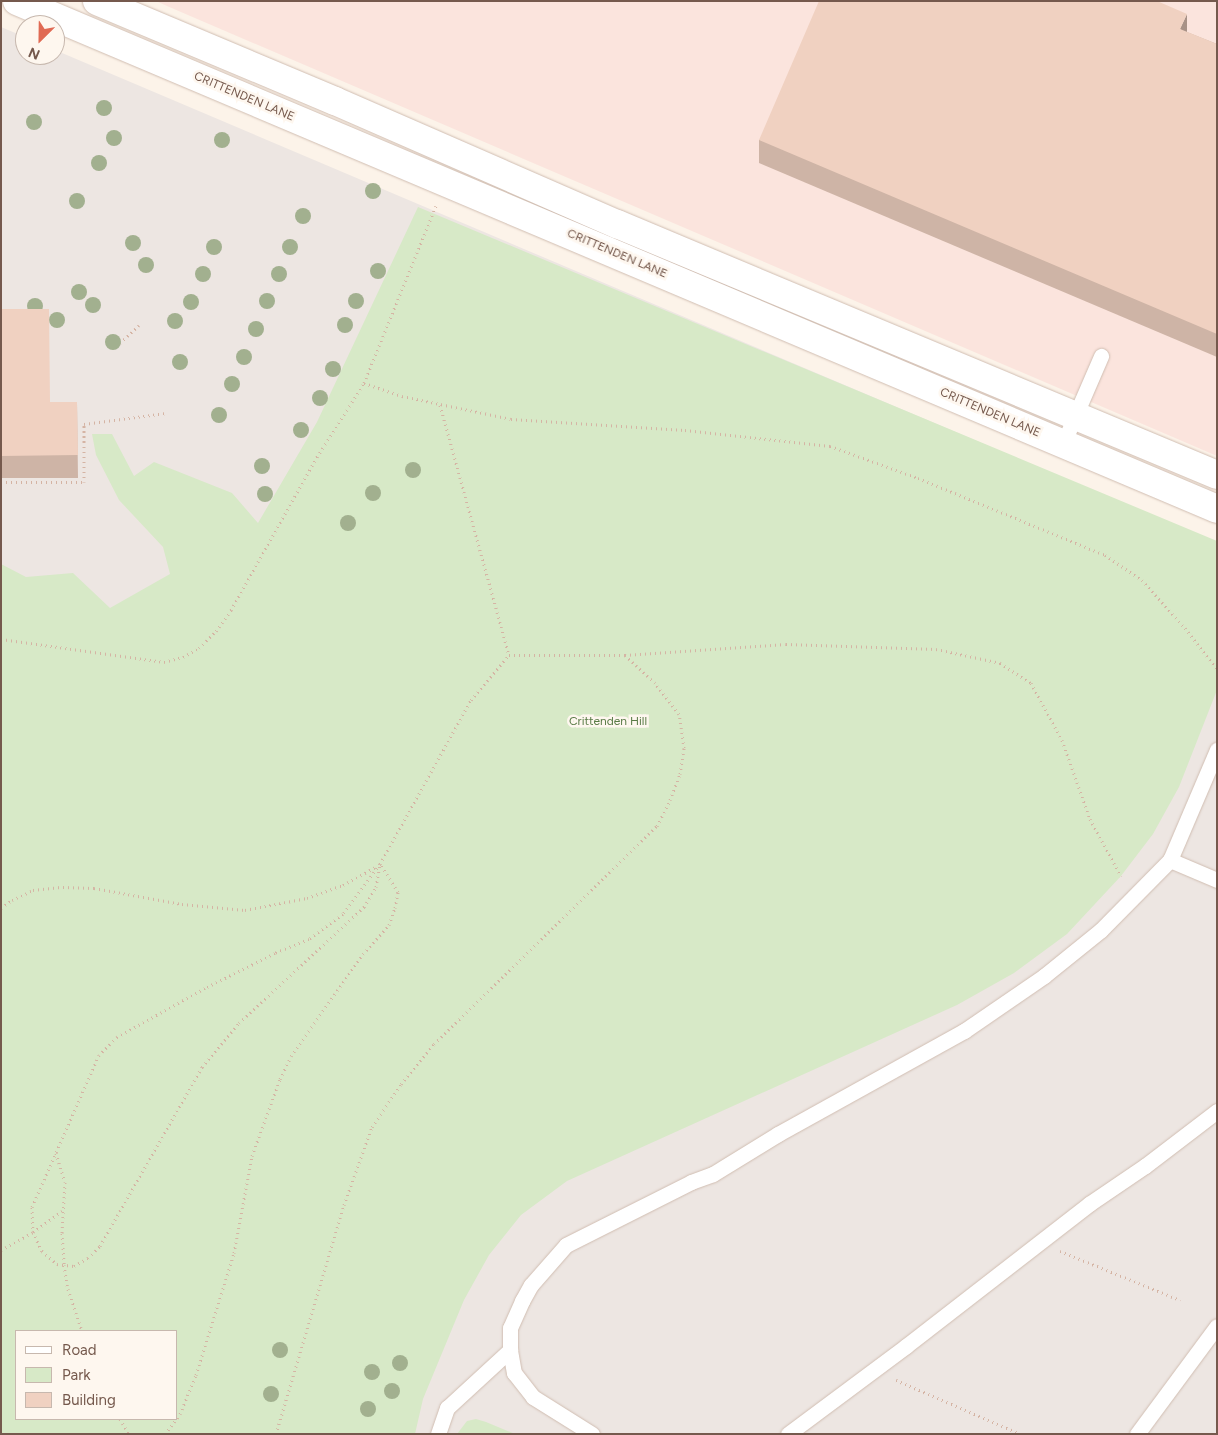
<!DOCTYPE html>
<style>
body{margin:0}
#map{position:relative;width:1218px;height:1435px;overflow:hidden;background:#fcf3e9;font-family:Figtree,sans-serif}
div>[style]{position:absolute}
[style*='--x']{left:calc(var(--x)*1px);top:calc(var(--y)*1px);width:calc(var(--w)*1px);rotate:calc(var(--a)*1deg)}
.commercial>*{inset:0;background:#fbe4dd}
.industrial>*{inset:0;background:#ede6e2}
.green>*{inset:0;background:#d7e9c7}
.path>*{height:3px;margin-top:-1.5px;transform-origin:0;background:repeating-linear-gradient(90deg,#d5b4a4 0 1px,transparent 0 5px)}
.roads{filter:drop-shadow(0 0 1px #d0bdb1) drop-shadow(0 0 1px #d0bdb1)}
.service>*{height:15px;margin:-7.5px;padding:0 7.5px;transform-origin:7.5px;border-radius:7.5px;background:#fff}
.tertiary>*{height:28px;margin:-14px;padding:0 14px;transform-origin:14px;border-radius:14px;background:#fff}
.trees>*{width:16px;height:16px;margin:-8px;border-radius:50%;background:#a2b08f}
.wall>*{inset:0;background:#ceb4a6}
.shaded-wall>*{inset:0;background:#a89287}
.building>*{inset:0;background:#f0d1c1}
span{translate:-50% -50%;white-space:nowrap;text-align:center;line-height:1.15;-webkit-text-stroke:5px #fef7ef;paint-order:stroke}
.street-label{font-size:12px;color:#75594d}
.park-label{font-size:12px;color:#587a45}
.frame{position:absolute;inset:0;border:2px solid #75594d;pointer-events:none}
.legend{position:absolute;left:15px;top:1330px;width:162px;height:90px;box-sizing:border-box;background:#fef7ef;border:1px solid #c7b8ae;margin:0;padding:6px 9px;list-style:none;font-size:15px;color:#75594d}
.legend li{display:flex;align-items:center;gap:10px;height:25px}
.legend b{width:25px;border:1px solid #c7b8ae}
.north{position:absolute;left:15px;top:15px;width:50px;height:50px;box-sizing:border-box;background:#fef7ef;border:1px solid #c7b8ae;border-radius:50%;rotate:203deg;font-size:14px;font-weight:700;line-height:20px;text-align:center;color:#75594d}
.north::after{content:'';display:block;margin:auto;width:18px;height:22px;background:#e06a53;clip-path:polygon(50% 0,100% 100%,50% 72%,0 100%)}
</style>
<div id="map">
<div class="commercial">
<i style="clip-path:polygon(156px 1px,1217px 1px,1217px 456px,167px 6px)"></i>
</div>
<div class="industrial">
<i style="clip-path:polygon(evenodd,1px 27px,25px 37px,25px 55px,55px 55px,55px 50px,1217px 543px,1217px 1434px,1px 1434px,1px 27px,16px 1331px,176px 1331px,176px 1419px,16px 1419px,16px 1331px)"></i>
</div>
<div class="green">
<i style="clip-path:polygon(evenodd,418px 207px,1217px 541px,1217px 690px,1179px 787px,1153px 834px,1121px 876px,1067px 934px,1014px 973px,957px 1005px,567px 1181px,521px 1215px,489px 1255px,464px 1300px,423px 1399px,415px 1434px,1px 1434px,1px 564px,26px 577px,73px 573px,110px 608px,170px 574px,163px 547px,119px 500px,96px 455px,92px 434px,112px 434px,134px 476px,154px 462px,232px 493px,258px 523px,317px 422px,418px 207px,16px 1331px,176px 1331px,176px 1419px,16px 1419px,16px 1331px)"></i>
<i style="clip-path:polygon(476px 1419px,486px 1422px,515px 1434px,457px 1434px,467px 1421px)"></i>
</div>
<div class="path">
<i style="--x:120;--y:343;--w:26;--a:-43"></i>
<i style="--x:364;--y:383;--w:40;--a:18.9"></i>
<i style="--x:402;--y:396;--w:111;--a:11.9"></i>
<i style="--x:511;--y:419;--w:174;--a:3.6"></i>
<i style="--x:685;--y:430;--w:146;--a:6.3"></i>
<i style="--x:830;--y:446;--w:94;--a:20"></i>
<i style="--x:918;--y:478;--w:202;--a:22.4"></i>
<i style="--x:1105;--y:555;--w:45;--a:34"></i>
<i style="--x:1142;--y:580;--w:64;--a:48.1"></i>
<i style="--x:1185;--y:628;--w:52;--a:52"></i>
<i style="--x:440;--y:405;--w:259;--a:74.6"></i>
<i style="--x:1;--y:482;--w:83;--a:0"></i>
<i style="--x:84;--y:482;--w:58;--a:-90"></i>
<i style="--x:84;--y:424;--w:83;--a:-7.6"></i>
<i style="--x:1;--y:639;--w:165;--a:8"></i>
<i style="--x:164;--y:662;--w:20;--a:-15"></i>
<i style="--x:183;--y:657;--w:18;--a:-29"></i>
<i style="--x:199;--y:648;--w:24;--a:-45"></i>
<i style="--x:216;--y:631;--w:26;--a:-54"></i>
<i style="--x:231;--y:610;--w:176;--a:-60.7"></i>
<i style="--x:317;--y:457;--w:88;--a:-57.6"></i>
<i style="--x:364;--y:383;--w:191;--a:-67.9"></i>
<i style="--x:380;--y:864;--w:62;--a:126.5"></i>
<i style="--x:343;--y:914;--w:42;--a:143.7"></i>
<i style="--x:309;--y:939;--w:37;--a:158"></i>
<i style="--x:275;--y:953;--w:78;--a:153.4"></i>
<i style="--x:205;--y:988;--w:101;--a:150.9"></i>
<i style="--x:117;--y:1037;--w:25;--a:135"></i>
<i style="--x:99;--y:1055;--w:166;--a:113.8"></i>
<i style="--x:32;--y:1207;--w:25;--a:88"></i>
<i style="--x:33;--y:1232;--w:21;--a:65"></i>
<i style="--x:42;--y:1251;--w:20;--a:41"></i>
<i style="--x:57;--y:1264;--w:17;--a:7"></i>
<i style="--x:74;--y:1266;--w:16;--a:-30"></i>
<i style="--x:88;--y:1258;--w:17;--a:-45"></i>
<i style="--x:100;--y:1246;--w:206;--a:-60.3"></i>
<i style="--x:202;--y:1067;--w:57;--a:-49.9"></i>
<i style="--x:239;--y:1023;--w:171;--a:-42.9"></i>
<i style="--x:364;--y:907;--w:23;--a:-59"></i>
<i style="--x:376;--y:887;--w:23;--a:-80"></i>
<i style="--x:380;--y:864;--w:188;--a:-61"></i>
<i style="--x:471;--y:700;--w:59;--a:-49.8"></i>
<i style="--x:509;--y:655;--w:116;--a:0"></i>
<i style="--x:625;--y:655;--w:161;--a:-3.9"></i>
<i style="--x:786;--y:644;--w:150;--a:1.9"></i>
<i style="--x:936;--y:649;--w:66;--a:12.3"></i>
<i style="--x:1000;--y:663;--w:37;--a:33"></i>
<i style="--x:1031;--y:683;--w:65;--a:61.5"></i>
<i style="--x:1062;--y:740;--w:84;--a:70.5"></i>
<i style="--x:1090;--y:819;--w:65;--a:61.5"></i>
<i style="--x:1;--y:908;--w:14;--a:-36"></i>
<i style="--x:12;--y:900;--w:23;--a:-25"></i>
<i style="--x:33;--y:890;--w:30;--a:-6"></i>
<i style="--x:63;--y:887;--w:31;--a:2"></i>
<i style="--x:94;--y:888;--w:89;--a:10.3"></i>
<i style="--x:182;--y:904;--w:63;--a:5.4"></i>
<i style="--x:245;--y:910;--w:63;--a:-11"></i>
<i style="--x:307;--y:898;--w:38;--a:-20"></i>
<i style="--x:343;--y:885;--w:39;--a:-29"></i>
<i style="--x:56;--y:1153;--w:30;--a:73"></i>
<i style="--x:65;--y:1182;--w:51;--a:93.4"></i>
<i style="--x:62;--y:1233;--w:32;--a:86"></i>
<i style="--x:64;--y:1265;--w:24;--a:81"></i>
<i style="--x:68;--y:1289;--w:44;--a:71.6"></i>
<i style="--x:1;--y:1250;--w:37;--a:-29"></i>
<i style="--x:33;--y:1232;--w:36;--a:-36"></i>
<i style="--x:1060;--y:1251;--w:130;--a:22.2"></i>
<i style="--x:896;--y:1380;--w:136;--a:23.4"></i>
<i style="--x:120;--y:1419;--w:17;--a:59"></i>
<i style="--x:165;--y:1434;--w:25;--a:-53"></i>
<i style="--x:180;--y:1414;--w:42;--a:-67.7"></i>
<i style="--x:196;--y:1375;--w:128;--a:-72.7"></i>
<i style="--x:234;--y:1253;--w:99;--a:-79.5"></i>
<i style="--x:252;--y:1156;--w:82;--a:-70"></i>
<i style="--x:280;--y:1079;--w:25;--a:-64"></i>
<i style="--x:291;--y:1056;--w:125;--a:-54.8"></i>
<i style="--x:363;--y:954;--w:39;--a:-48"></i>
<i style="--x:389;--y:925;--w:18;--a:-71"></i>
<i style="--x:395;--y:908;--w:16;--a:-79"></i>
<i style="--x:398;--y:892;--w:32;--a:-122"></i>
<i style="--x:276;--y:1434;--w:239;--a:-73.5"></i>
<i style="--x:344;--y:1205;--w:83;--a:-70.3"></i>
<i style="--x:372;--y:1127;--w:52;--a:-56"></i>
<i style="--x:401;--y:1084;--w:52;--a:-50.5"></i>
<i style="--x:434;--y:1044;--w:312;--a:-44.4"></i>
<i style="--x:657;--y:826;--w:29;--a:-63"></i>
<i style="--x:670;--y:800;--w:28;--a:-69"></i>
<i style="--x:680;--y:774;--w:26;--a:-81"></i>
<i style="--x:684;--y:748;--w:34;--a:-98"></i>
<i style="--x:679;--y:714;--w:39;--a:-128"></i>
<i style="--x:655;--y:683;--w:41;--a:-137"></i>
</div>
<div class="roads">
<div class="service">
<i style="--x:1063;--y:444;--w:96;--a:-66.6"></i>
<i style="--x:1170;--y:860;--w:51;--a:23.1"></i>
<i style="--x:438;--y:1434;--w:28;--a:-71"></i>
<i style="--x:447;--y:1408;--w:86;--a:-42.6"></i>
<i style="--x:592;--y:1434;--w:70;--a:-147.9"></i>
<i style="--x:533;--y:1397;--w:31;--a:-128"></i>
<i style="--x:514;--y:1373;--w:23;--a:-100"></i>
<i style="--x:510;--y:1350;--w:22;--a:-90"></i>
<i style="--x:510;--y:1328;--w:30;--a:-66"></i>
<i style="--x:522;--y:1301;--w:18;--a:-61"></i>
<i style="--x:531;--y:1285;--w:53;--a:-48.8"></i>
<i style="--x:566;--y:1245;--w:140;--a:-26.7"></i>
<i style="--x:691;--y:1182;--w:23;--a:-20"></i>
<i style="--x:713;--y:1174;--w:76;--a:-31.6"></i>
<i style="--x:778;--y:1134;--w:213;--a:-29"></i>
<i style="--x:964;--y:1031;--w:97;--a:-34.5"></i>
<i style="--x:1044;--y:976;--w:73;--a:-38.9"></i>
<i style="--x:1101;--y:930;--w:98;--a:-45.4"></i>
<i style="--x:1170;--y:860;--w:120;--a:-66.9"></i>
<i style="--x:788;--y:1434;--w:147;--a:-36.7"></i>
<i style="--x:906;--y:1346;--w:232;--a:-37.8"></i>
<i style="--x:1089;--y:1204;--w:68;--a:-34.2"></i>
<i style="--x:1145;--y:1166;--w:91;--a:-37.4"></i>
<i style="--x:1137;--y:1434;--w:134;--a:-53.5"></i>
</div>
<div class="tertiary">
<i style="--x:17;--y:1;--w:1303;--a:22.94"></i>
<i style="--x:97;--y:1;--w:258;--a:22.8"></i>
<i style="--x:335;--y:101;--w:308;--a:23.6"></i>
<i style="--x:617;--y:224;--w:650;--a:22.7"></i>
</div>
</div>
<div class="trees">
<i style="left:104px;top:108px"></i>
<i style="left:34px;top:122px"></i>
<i style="left:114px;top:138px"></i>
<i style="left:222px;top:140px"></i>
<i style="left:99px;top:163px"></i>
<i style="left:373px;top:191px"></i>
<i style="left:77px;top:201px"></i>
<i style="left:303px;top:216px"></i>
<i style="left:133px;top:243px"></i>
<i style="left:214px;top:247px"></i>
<i style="left:290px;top:247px"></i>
<i style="left:146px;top:265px"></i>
<i style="left:378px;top:271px"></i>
<i style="left:203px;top:274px"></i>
<i style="left:279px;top:274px"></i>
<i style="left:79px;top:292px"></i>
<i style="left:267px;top:301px"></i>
<i style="left:356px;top:301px"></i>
<i style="left:191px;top:302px"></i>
<i style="left:93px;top:305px"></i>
<i style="left:35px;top:306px"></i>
<i style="left:57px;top:320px"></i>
<i style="left:175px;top:321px"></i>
<i style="left:345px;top:325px"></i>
<i style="left:256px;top:329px"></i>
<i style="left:113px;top:342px"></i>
<i style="left:244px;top:357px"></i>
<i style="left:180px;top:362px"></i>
<i style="left:333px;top:369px"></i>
<i style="left:232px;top:384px"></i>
<i style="left:320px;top:398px"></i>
<i style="left:219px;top:415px"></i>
<i style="left:301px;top:430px"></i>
<i style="left:262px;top:466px"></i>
<i style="left:413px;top:470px"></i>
<i style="left:373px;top:493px"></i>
<i style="left:265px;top:494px"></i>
<i style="left:348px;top:523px"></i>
<i style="left:280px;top:1350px"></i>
<i style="left:400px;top:1363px"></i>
<i style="left:372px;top:1372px"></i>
<i style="left:392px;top:1391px"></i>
<i style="left:271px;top:1394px"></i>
<i style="left:368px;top:1409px"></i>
</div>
<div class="wall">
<i style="clip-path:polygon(1187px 32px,1217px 44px,1217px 357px,759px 163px,759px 140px)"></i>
<i style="clip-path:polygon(1px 309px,50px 402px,77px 402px,78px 478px,1px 478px)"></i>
</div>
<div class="shaded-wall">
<i style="clip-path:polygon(1187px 14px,1187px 37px,1180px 29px)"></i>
</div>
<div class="building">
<i style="clip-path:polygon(819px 1px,1157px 1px,1187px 14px,1180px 29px,1217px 44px,1217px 334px,759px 140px)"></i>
<i style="clip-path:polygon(1px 309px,49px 309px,50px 402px,77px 402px,78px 455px,1px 456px)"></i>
</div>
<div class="street-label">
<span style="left:244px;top:97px;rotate:23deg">CRITTENDEN LANE</span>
<span style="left:617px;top:254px;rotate:23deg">CRITTENDEN LANE</span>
<span style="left:990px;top:413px;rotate:23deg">CRITTENDEN LANE</span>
</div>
<div class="park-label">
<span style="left:608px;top:722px">Crittenden Hill</span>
</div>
<div class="frame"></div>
<ul class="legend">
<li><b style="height:6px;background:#fff"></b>Road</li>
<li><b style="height:14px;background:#d7e9c7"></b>Park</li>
<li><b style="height:14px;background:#f0d1c1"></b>Building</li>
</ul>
<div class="north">N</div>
</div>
